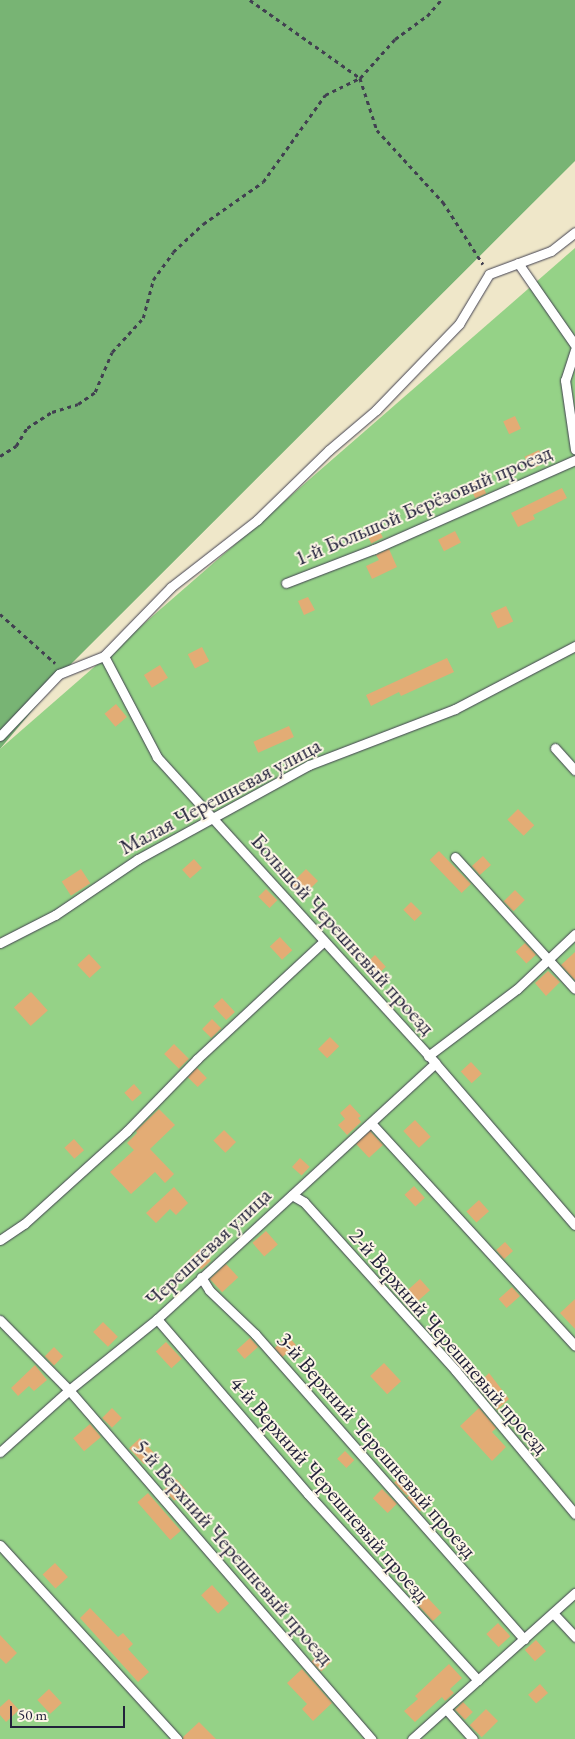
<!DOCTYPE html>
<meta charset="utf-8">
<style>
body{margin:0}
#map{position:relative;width:575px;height:1739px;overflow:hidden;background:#efe7c9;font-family:"EB Garamond",serif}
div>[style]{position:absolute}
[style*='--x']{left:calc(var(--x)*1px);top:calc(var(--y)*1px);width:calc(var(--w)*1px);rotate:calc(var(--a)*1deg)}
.green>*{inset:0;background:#95d287}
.forest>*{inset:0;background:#78b474}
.building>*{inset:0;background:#e3ac75;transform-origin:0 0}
.path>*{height:2.5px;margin-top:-1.25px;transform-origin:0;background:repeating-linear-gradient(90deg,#414050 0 4px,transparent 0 8px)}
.roads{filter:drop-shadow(0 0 1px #414050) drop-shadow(0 0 1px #414050)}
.service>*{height:9px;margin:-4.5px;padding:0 4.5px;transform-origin:4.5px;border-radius:4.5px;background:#fff}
span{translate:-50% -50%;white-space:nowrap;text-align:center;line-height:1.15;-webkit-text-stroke:4px #fcf5e5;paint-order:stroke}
.street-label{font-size:22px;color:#22223b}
.scale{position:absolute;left:10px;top:1706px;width:115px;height:22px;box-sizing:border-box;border:2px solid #22223b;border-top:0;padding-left:6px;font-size:15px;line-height:18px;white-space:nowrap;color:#22223b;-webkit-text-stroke:4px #fcf5e5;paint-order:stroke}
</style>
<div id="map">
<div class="green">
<i style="clip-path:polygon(575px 248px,575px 1739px,0 1739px,0 749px)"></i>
</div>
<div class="forest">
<i style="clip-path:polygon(0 0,575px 0,575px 161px,72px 663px,0 749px)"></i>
</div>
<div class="building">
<i style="left:515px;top:416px;width:14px;height:13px;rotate:65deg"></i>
<i style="left:539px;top:450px;width:14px;height:16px;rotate:65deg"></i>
<i style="left:479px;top:478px;width:17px;height:12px;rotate:65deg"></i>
<i style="clip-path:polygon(562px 488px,567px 498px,533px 515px,535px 519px,518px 527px,511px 513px)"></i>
<i style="left:377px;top:526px;width:13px;height:13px;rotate:63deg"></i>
<i style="left:455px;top:531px;width:13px;height:19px;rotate:63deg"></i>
<i style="clip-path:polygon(389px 549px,397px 567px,372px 579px,366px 566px,379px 560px,376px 555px)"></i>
<i style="clip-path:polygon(308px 597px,315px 610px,304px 615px,298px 601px)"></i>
<i style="left:506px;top:606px;width:17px;height:17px;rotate:65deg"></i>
<i style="left:202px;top:647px;width:16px;height:16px;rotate:63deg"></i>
<i style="clip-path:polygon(447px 658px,454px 672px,401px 696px,399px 692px,371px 706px,366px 695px)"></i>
<i style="left:160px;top:665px;width:15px;height:19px;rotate:58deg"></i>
<i style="left:116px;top:704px;width:17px;height:15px;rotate:50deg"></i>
<i style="left:289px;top:726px;width:12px;height:39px;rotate:66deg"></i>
<i style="left:518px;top:809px;width:23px;height:15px;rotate:45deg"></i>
<i style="left:439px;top:851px;width:46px;height:13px;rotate:46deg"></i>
<i style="left:483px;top:856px;width:12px;height:15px;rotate:48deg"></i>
<i style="left:194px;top:859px;width:12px;height:16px;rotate:48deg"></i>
<i style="left:81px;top:869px;width:17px;height:23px;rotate:57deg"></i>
<i style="left:306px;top:869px;width:17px;height:22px;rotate:45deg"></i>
<i style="left:266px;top:889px;width:16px;height:11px;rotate:45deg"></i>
<i style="left:515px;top:890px;width:14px;height:16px;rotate:45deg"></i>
<i style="left:411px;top:902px;width:16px;height:11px;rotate:45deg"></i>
<i style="left:280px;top:937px;width:18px;height:14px;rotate:47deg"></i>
<i style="left:525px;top:943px;width:16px;height:13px;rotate:47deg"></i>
<i style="clip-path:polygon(575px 952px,575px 980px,561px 965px)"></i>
<i style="left:89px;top:954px;width:18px;height:16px;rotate:47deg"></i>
<i style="left:375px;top:955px;width:16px;height:15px;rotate:47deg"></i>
<i style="clip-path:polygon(548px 971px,560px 982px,546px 996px,535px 983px)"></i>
<i style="left:31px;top:992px;width:25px;height:23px;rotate:48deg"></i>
<i style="left:222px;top:998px;width:19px;height:12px;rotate:47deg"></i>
<i style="left:212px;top:1019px;width:13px;height:14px;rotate:45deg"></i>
<i style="left:330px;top:1037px;width:13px;height:17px;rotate:45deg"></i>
<i style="left:174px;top:1044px;width:21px;height:14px;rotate:45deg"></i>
<i style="left:471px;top:1062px;width:16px;height:14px;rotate:47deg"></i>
<i style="left:197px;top:1068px;width:14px;height:13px;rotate:45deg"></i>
<i style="left:134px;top:1084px;width:12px;height:13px;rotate:48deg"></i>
<i style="clip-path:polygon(350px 1104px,361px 1116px,358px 1118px,361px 1122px,347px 1135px,338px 1125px,345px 1119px,340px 1113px)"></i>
<i style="clip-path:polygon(159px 1109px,175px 1125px,150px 1149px,174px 1174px,165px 1183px,155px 1172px,131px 1194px,110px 1172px,134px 1150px,127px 1143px,137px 1133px,136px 1131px)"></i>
<i style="left:415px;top:1120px;width:23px;height:16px;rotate:47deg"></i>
<i style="left:224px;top:1130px;width:17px;height:15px;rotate:45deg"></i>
<i style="left:370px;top:1131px;width:19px;height:19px;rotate:47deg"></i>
<i style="left:74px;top:1139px;width:15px;height:13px;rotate:48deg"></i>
<i style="left:300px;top:1158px;width:13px;height:12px;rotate:42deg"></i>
<i style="left:414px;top:1186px;width:16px;height:13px;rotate:47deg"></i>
<i style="clip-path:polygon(174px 1187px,188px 1203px,176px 1215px,170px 1209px,156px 1223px,146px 1213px)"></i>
<i style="left:479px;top:1200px;width:15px;height:17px;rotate:48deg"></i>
<i style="left:266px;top:1231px;width:18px;height:18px;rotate:49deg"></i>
<i style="left:505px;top:1242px;width:12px;height:12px;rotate:48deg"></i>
<i style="left:200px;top:1249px;width:16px;height:13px;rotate:47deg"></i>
<i style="left:226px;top:1264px;width:18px;height:22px;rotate:47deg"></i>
<i style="left:420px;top:1279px;width:15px;height:19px;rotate:48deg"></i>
<i style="left:512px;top:1287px;width:12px;height:18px;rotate:48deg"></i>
<i style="clip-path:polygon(575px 1299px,575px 1329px,560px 1313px)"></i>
<i style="left:103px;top:1322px;width:21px;height:14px;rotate:45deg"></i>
<i style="left:288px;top:1336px;width:12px;height:18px;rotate:48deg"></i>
<i style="left:250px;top:1338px;width:12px;height:18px;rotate:48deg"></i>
<i style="left:166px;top:1342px;width:23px;height:14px;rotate:47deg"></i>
<i style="left:54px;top:1347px;width:13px;height:13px;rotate:45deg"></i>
<i style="left:384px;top:1363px;width:25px;height:19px;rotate:47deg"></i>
<i style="clip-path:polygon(35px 1365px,47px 1380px,34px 1391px,29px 1386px,18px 1396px,11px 1388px)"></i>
<i style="clip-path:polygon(489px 1373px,509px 1399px,497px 1410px,478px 1384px)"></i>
<i style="left:112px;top:1408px;width:14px;height:14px;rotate:45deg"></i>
<i style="clip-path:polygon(479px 1408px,496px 1428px,492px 1432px,506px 1447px,492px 1461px,460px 1426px)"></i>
<i style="left:90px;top:1424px;width:17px;height:22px;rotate:50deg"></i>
<i style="left:140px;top:1438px;width:22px;height:15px;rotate:47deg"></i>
<i style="left:345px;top:1451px;width:13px;height:11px;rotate:45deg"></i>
<i style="left:400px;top:1477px;width:18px;height:8px;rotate:47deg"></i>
<i style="left:176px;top:1479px;width:15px;height:16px;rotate:48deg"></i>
<i style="left:382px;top:1489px;width:21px;height:13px;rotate:45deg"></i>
<i style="left:415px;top:1490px;width:19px;height:11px;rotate:47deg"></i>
<i style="left:148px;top:1493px;width:50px;height:14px;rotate:49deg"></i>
<i style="left:55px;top:1563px;width:19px;height:17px;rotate:47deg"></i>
<i style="left:212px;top:1585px;width:25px;height:15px;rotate:47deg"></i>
<i style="left:426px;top:1596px;width:23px;height:12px;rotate:47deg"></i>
<i style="clip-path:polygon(90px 1608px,118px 1637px,123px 1633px,133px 1644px,128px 1649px,149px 1672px,138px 1682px,80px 1618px)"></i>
<i style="left:498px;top:1623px;width:18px;height:16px;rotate:47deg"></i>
<i style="clip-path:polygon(0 1635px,17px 1653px,6px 1664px,0 1658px)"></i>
<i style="left:536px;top:1640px;width:15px;height:15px;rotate:48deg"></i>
<i style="left:322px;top:1651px;width:14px;height:15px;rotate:45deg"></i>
<i style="clip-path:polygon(449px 1664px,462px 1678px,450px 1689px,454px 1693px,445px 1701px,442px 1697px,415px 1722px,404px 1711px,418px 1699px,415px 1696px)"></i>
<i style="clip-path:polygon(302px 1669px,332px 1703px,313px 1721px,302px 1709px,307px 1704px,287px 1683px)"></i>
<i style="left:540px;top:1684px;width:12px;height:16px;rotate:48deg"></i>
<i style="left:49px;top:1689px;width:19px;height:16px;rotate:47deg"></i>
<i style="clip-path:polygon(9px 1699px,19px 1710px,6px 1722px,0 1715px,0 1707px)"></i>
<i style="left:463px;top:1702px;width:14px;height:11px;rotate:45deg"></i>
<i style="left:486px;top:1709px;width:17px;height:23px;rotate:45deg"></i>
<i style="clip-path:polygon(199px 1722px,216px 1739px,183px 1739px,183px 1737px)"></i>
</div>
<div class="path">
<i style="--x:250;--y:0;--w:135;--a:35.3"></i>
<i style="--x:360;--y:78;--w:55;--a:71.9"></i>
<i style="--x:377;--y:130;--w:98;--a:47.5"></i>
<i style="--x:443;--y:202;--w:74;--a:57.2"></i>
<i style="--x:0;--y:456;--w:19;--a:-32"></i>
<i style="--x:16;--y:446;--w:21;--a:-59"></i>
<i style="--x:27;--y:428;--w:30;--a:-33"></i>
<i style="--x:52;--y:412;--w:27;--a:-17"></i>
<i style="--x:78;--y:404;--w:21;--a:-35"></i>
<i style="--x:95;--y:392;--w:43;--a:-67"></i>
<i style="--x:112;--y:352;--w:46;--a:-47.6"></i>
<i style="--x:143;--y:318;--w:39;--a:-75"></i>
<i style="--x:153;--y:280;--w:34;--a:-54"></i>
<i style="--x:173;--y:252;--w:41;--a:-43"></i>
<i style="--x:203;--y:224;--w:73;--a:-35"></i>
<i style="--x:263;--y:182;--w:107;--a:-54.5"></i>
<i style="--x:325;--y:95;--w:39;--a:-26"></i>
<i style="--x:360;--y:78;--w:52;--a:-48.1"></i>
<i style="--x:395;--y:39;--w:39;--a:-36"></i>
<i style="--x:427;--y:16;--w:21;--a:-49"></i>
<i style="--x:0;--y:614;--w:74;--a:41.7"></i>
</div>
<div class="roads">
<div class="service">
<i style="--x:518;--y:263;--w:100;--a:55.2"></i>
<i style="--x:575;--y:350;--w:32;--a:108"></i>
<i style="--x:565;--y:380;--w:70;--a:81.8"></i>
<i style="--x:286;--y:583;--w:94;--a:-21.1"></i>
<i style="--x:374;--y:549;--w:220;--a:-23.9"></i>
<i style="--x:104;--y:656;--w:114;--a:62.3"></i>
<i style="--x:157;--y:757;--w:413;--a:47.7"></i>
<i style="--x:435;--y:1063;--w:214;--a:49.2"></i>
<i style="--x:0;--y:736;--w:86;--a:-46.4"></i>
<i style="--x:59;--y:674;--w:48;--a:-21.8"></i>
<i style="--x:104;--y:656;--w:96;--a:-45.8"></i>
<i style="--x:171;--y:587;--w:109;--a:-37.9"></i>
<i style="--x:257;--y:520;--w:100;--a:-44.2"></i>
<i style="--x:329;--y:450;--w:62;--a:-40.4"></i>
<i style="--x:376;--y:410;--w:120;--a:-46"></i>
<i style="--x:459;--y:324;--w:58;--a:-59"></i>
<i style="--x:489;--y:274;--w:66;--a:-20.4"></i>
<i style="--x:551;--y:251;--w:31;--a:-38"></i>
<i style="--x:555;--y:748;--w:30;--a:48"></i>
<i style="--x:455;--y:857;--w:178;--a:47.7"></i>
<i style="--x:0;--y:943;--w:62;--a:-27"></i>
<i style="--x:55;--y:915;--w:100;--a:-34"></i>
<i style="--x:138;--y:859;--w:195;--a:-28.8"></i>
<i style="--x:309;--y:765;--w:156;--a:-21"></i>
<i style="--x:455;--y:709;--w:136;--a:-27.7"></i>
<i style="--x:428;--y:1056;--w:111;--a:-37"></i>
<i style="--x:517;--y:989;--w:80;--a:-43.5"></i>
<i style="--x:371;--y:1123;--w:302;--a:47.5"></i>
<i style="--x:292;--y:1195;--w:14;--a:30"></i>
<i style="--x:304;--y:1202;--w:227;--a:48"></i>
<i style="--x:456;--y:1371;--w:186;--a:50.2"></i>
<i style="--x:0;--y:1240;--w:29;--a:-34"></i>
<i style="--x:24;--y:1224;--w:139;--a:-42.1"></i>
<i style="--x:127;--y:1131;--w:100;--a:-45.8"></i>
<i style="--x:197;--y:1059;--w:173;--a:-42.9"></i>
<i style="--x:201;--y:1277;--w:15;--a:58"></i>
<i style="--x:209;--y:1290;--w:64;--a:43.7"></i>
<i style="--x:255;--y:1334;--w:407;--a:48.6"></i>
<i style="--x:157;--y:1319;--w:231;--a:49.2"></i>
<i style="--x:308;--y:1494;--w:252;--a:47.6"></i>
<i style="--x:0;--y:1320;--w:98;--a:45.4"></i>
<i style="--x:69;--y:1390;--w:462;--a:49.1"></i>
<i style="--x:0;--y:1452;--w:93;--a:-41.9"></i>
<i style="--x:69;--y:1390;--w:113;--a:-38.9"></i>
<i style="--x:157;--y:1319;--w:378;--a:-42.6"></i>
<i style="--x:0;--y:1545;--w:263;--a:47.6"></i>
<i style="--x:553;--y:1613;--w:33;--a:47"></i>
<i style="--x:446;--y:1709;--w:40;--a:48"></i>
<i style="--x:412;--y:1739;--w:219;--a:-41.9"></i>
</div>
</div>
<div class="street-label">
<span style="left:423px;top:505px;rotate:-23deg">1-й Большой Берёзовый проезд</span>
<span style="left:220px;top:796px;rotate:-28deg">Малая Черешневая улица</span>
<span style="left:343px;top:934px;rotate:48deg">Большой Черешневый проезд</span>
<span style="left:208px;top:1247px;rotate:-43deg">Черешневая улица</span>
<span style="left:449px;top:1341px;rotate:49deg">2-й Верхний Черешневый проезд</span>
<span style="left:377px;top:1445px;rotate:49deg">3-й Верхний Черешневый проезд</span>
<span style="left:330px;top:1489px;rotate:49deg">4-й Верхний Черешневый проезд</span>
<span style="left:234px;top:1552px;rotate:49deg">5-й Верхний Черешневый проезд</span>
</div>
<div class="scale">50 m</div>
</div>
